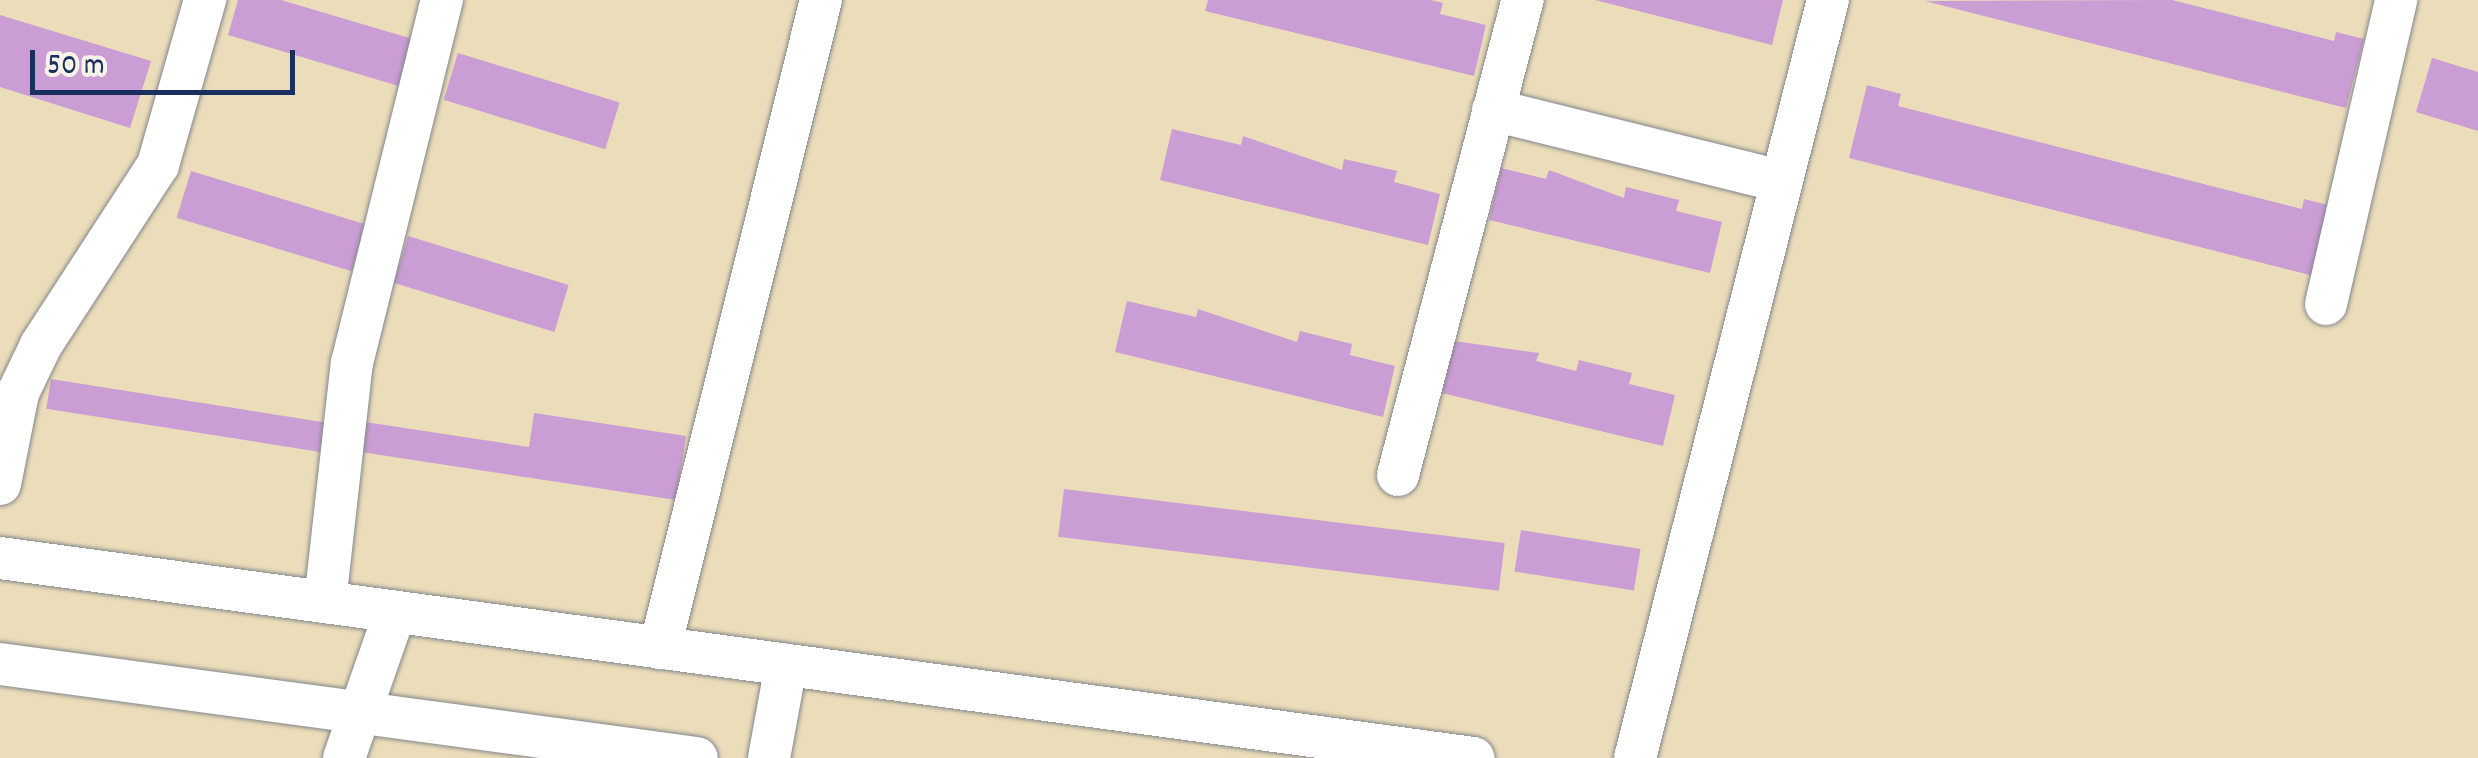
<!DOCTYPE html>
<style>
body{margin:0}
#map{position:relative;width:2478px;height:758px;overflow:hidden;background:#ebddb9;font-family:Dekko,sans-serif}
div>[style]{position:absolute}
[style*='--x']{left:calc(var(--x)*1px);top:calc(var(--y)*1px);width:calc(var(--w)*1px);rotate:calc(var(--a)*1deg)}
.building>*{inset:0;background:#cb9dd5;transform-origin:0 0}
.roads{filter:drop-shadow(0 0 2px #83868c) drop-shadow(0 0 2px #83868c)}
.minor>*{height:42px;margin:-21px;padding:0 21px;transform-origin:21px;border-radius:21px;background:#fff}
span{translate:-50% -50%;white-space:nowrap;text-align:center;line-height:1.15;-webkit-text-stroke:10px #f7f3e8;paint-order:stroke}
.scale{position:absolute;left:30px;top:50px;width:265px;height:45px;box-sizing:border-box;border:5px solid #1b2f5e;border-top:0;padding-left:12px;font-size:30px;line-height:35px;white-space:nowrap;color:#1b2f5e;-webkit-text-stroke:8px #f7f3e8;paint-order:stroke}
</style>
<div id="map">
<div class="building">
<i style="clip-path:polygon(238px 0,281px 0,416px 40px,402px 87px,228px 35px)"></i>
<i style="clip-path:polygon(1208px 0,1431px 0,1443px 3px,1440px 14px,1486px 25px,1474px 76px,1205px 11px)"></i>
<i style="clip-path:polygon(1595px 0,1783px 0,1772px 45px)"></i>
<i style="clip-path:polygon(2172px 0,2334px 41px,2336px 32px,2364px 39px,2346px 108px,1925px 1px)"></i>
<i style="clip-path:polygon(0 15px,151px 61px,130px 128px,0 87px)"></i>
<i style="left:458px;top:53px;width:169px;height:49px;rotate:17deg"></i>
<i style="clip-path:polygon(2432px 58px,2478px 72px,2478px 131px,2416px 112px)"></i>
<i style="clip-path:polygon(1867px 85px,1901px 94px,1898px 106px,2302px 209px,2304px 199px,2332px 206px,2314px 276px,1849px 158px)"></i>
<i style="clip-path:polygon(1172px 129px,1241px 145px,1243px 136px,1342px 170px,1344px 159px,1397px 171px,1394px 182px,1440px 194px,1428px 245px,1160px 180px)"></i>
<i style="clip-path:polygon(1501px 168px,1546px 179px,1549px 170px,1624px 198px,1626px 187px,1679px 200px,1676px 211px,1722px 222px,1710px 273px,1489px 220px)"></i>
<i style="left:191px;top:171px;width:183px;height:49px;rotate:17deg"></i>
<i style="left:408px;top:236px;width:168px;height:49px;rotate:17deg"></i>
<i style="clip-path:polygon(1127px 301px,1196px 317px,1198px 309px,1297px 342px,1300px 331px,1352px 344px,1350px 355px,1395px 366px,1383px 417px,1115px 352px)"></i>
<i style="clip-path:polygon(1454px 341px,1539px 353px,1536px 361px,1576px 371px,1579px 360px,1632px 373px,1629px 384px,1675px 395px,1663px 446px,1442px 393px)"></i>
<i style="left:51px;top:379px;width:284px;height:30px;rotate:9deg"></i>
<i style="clip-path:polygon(534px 413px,686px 436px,676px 500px,361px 452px,365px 422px,529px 447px)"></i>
<i style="left:1064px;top:489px;width:444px;height:48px;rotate:7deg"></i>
<i style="left:1521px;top:530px;width:121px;height:42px;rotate:9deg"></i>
</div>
<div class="roads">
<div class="minor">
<i style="--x:1493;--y:110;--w:295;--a:13.9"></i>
<i style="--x:2326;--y:304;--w:312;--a:-77"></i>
<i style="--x:1398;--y:475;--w:491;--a:-75.3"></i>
<i style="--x:0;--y:484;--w:93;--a:-78.8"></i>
<i style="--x:18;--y:393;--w:53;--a:-64.4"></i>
<i style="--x:41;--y:345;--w:215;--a:-57"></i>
<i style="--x:158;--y:165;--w:172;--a:-74.1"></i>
<i style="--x:0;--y:558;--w:1487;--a:7.73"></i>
<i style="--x:325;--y:602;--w:241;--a:-83.6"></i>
<i style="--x:352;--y:363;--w:374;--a:-76.1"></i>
<i style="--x:660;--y:648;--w:668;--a:-76.05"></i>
<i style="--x:0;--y:664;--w:703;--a:7.68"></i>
<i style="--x:344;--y:758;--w:155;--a:-70.7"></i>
<i style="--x:769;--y:758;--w:95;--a:-79.6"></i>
<i style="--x:1635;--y:758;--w:782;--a:-75.72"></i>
</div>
</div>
<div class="scale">50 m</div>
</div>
